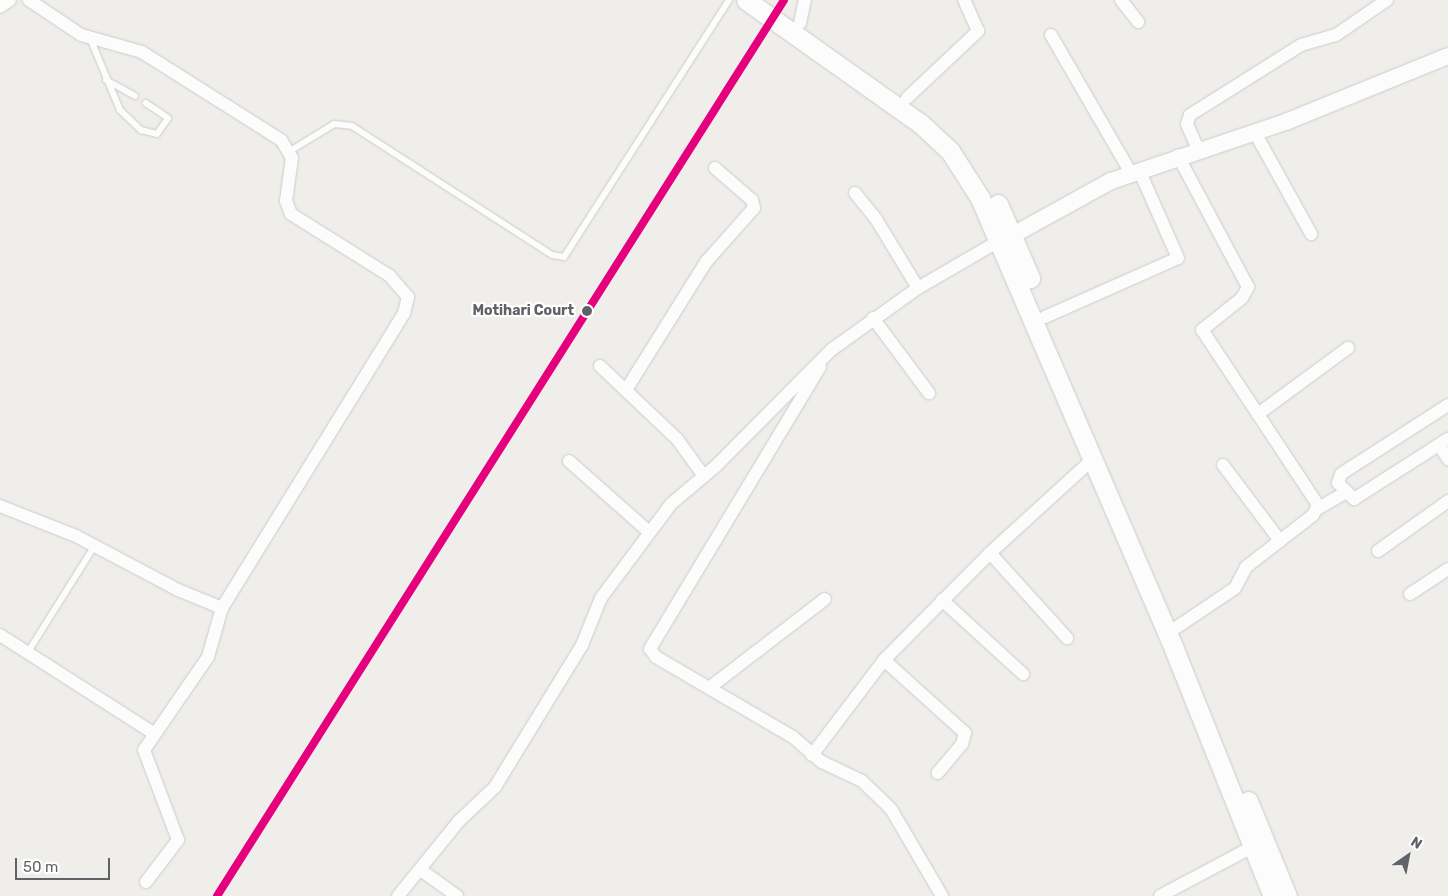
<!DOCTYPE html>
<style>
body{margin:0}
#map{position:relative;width:1448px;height:896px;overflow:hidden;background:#efeeea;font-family:Rubik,sans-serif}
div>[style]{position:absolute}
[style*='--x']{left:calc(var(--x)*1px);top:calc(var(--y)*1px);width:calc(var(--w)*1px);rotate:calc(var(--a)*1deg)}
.roads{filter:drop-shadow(0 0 1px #cbcccc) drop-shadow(0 0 1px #cbcccc)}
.service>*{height:6px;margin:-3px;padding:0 3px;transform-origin:3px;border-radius:3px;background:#fdfcfc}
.minor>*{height:12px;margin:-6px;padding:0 6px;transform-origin:6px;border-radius:6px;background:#fdfcfc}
.tertiary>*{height:16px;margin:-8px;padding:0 8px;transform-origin:8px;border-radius:8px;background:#fdfcfc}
.secondary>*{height:19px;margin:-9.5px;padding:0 9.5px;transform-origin:9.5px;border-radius:9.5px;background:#fdfcfc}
.rail-1>*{height:8px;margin:-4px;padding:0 4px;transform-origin:4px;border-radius:4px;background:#e5007d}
.dots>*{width:14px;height:14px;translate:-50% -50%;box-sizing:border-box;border:2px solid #fff;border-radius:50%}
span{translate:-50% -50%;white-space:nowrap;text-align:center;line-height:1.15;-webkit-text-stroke:4.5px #fff;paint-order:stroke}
.stop-label{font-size:14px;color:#5f6368;font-weight:700}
.right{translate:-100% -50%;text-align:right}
.north{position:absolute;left:1383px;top:831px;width:50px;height:50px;-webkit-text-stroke:4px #fff;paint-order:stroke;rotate:33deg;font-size:14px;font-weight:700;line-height:20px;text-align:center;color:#5f6368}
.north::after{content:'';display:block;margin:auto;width:18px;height:22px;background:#5f6368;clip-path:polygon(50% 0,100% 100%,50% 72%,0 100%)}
.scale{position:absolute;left:15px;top:858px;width:95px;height:22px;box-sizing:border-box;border:2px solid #5f6368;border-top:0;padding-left:6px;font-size:15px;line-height:18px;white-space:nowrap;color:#5f6368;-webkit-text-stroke:4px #fff;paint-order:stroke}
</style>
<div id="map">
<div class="roads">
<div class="service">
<i style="--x:90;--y:38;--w:78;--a:67.4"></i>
<i style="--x:120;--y:110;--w:29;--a:44"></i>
<i style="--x:141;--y:130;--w:16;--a:14"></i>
<i style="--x:157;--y:134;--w:19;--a:-55"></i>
<i style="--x:168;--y:118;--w:27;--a:-146"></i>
<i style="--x:106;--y:80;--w:33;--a:29"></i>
<i style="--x:290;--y:151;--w:52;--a:-31.5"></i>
<i style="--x:334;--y:124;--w:18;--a:6"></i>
<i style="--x:352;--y:126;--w:238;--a:32.8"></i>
<i style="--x:552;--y:255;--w:12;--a:9"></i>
<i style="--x:564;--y:257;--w:305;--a:-57.3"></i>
<i style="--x:28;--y:652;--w:126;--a:-57.9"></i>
</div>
<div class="minor">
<i style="--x:1121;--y:0;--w:28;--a:52"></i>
<i style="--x:0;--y:7;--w:12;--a:-35"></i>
<i style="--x:800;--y:23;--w:24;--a:-78"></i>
<i style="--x:1051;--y:35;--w:160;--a:59.9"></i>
<i style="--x:907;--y:98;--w:98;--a:-43.3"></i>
<i style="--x:978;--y:31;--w:34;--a:-114"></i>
<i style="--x:1254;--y:131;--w:118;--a:61"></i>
<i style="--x:1198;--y:149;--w:27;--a:-114"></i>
<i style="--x:1187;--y:124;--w:9;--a:-72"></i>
<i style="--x:1190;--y:115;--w:131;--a:-32.2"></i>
<i style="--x:1301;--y:45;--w:36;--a:-16"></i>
<i style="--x:1336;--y:35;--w:62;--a:-34.5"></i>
<i style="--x:855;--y:193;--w:33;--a:51"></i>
<i style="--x:876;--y:219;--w:81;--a:58.7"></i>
<i style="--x:1045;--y:317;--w:145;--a:-23.9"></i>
<i style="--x:1178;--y:258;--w:96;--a:-113.9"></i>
<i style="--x:873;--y:318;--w:94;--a:53.3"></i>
<i style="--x:600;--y:366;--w:106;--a:43.5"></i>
<i style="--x:677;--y:439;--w:46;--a:53.9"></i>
<i style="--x:820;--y:367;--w:329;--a:121.1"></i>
<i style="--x:650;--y:649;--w:10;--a:53"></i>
<i style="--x:656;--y:657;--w:159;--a:30.3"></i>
<i style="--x:793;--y:737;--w:38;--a:41"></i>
<i style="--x:822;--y:762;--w:44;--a:25.4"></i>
<i style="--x:862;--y:781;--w:40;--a:44"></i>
<i style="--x:891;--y:809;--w:101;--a:59.6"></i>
<i style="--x:626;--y:390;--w:151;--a:-58"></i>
<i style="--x:706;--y:262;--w:72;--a:-48.4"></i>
<i style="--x:754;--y:208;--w:8;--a:-104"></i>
<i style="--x:752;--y:200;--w:49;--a:-139.1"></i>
<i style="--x:1448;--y:405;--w:127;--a:147.2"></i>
<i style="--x:1341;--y:474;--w:9;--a:108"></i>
<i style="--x:1338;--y:483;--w:23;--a:45"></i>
<i style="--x:1354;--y:499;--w:112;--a:-32.6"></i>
<i style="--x:1258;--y:414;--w:112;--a:-36.3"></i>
<i style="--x:1439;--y:445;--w:17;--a:57"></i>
<i style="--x:569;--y:461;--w:107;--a:41.6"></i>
<i style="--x:1223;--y:465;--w:95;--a:53.1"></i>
<i style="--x:0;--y:506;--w:82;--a:21.5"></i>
<i style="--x:76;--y:536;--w:115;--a:27.9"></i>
<i style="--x:178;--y:590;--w:48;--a:22.2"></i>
<i style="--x:222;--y:608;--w:347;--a:-58.3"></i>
<i style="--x:404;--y:313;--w:16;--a:-76"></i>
<i style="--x:408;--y:297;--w:28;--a:-131"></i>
<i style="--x:390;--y:276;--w:117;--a:-147.9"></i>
<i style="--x:291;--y:214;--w:14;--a:-111"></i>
<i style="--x:286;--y:201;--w:43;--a:-82.1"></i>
<i style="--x:292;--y:158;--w:21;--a:-121"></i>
<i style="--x:281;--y:140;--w:165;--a:-147.7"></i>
<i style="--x:142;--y:52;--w:63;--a:-164.4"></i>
<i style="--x:81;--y:35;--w:63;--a:-146.1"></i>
<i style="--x:1317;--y:509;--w:32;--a:-30"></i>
<i style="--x:1378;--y:551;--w:86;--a:-35.5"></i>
<i style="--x:990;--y:553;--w:115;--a:47.8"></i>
<i style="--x:1410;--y:594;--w:45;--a:-33.3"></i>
<i style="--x:942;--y:600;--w:110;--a:42.4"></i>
<i style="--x:1177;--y:627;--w:70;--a:-33.9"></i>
<i style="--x:1235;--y:588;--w:24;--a:-62"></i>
<i style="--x:1246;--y:567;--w:85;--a:-37.8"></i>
<i style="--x:1313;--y:515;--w:11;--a:-63"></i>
<i style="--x:1318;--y:505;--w:210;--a:-123.5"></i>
<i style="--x:1202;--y:330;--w:51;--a:-38.7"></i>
<i style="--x:1242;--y:298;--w:13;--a:-61"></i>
<i style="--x:1248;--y:287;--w:149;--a:-118.1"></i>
<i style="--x:0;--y:635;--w:184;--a:32.6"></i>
<i style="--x:884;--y:660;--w:109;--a:42"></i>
<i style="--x:965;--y:733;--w:11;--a:105"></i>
<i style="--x:962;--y:744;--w:38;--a:130"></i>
<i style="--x:709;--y:688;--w:146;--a:-37.5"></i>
<i style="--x:812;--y:755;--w:119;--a:-52.8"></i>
<i style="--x:884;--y:660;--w:151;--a:-45.3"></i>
<i style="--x:990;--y:553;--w:139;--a:-42.4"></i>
<i style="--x:422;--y:871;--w:43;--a:35.5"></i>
<i style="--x:146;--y:882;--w:53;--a:-52.7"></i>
<i style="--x:178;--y:840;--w:96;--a:-110.7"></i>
<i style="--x:144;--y:750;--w:113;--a:-55.5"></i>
<i style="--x:208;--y:657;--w:51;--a:-74.1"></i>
<i style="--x:398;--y:896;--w:97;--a:-50.9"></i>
<i style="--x:459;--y:821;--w:50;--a:-43.4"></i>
<i style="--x:495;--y:787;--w:167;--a:-58.5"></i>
<i style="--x:582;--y:645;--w:51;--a:-68"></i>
<i style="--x:601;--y:598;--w:117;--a:-53.3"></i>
<i style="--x:671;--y:504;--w:59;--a:-40.2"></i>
<i style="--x:716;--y:466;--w:163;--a:-45.2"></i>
<i style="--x:831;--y:350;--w:107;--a:-35.5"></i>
<i style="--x:918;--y:288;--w:99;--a:-30.2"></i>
<i style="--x:1160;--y:896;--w:104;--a:-28"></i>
</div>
<div class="tertiary">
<i style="--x:1013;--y:235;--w:112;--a:-28.9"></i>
<i style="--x:1111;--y:181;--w:187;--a:-18.7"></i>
<i style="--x:1288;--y:121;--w:173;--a:-22.1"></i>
</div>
<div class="secondary">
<i style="--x:746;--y:0;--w:214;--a:35.3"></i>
<i style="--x:921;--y:124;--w:40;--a:43"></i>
<i style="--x:950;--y:151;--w:56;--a:57.4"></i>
<i style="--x:980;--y:198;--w:491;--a:66.7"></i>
<i style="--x:1174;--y:649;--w:266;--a:68.2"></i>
<i style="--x:998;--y:204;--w:81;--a:66.6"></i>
<i style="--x:1248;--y:801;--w:103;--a:67.7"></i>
</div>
</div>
<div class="rail-1">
<i style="--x:217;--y:896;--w:1060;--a:-57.67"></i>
</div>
<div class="dots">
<i style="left:587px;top:311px;background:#5f6368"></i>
</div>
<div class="stop-label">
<span class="right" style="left:574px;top:311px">Motihari Court</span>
</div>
<div class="north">N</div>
<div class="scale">50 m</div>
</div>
